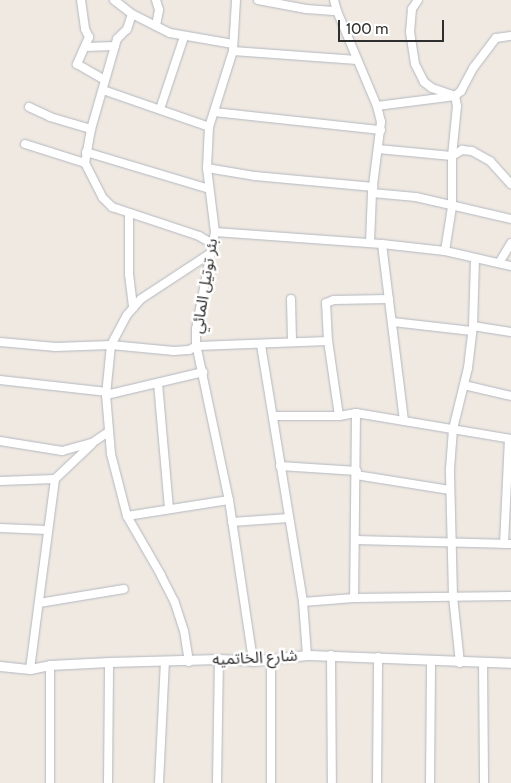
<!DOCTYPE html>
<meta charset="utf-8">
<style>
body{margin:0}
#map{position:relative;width:511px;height:783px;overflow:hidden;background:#efe9e1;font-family:Cabin,"Noto Sans Arabic",sans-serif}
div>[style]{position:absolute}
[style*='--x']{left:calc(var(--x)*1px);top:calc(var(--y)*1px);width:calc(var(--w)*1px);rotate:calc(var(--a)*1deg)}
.roads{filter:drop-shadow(0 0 1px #b4b7c1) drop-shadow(0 0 1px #b4b7c1)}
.minor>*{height:8px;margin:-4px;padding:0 4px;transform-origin:4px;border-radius:4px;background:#fff}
.tertiary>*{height:9px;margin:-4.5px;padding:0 4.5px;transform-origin:4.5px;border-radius:4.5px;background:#fff}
span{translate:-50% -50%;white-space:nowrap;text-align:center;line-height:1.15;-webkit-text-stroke:5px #fff;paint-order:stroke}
.street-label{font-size:16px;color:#2e2e2e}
.scale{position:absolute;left:338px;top:20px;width:106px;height:22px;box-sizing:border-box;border:2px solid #2e2e2e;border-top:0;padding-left:6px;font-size:15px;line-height:18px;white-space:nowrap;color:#2e2e2e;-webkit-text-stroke:4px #fff;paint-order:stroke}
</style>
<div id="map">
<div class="roads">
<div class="minor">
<i style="--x:81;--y:0;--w:29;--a:82"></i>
<i style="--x:85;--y:29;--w:9;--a:63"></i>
<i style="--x:89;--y:37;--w:30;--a:114"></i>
<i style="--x:77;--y:64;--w:32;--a:30"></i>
<i style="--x:114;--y:0;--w:23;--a:38"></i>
<i style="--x:132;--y:14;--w:42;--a:26.6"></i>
<i style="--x:170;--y:33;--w:64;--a:9.9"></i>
<i style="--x:156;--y:0;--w:10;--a:73"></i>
<i style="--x:159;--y:10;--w:16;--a:101"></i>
<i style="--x:236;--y:0;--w:51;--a:93.4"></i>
<i style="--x:233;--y:51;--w:80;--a:107.5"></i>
<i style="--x:209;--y:127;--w:41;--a:92.8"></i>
<i style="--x:207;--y:168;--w:64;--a:82.9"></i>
<i style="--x:215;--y:232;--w:99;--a:101.1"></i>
<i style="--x:196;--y:329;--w:15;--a:90"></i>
<i style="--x:196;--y:344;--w:159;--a:78.1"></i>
<i style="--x:229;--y:500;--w:163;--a:81.5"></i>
<i style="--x:258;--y:0;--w:49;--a:10.6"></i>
<i style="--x:306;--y:9;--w:31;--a:4"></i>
<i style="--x:334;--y:0;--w:11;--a:75"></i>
<i style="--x:337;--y:11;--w:103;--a:67.2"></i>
<i style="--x:377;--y:106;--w:16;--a:76"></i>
<i style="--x:381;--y:122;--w:72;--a:97.2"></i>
<i style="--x:372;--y:193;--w:50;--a:92.3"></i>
<i style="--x:418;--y:0;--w:11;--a:124"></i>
<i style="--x:412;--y:9;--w:23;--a:95"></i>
<i style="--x:410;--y:32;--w:32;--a:81"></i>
<i style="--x:415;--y:64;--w:20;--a:63"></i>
<i style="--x:424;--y:82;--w:10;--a:37"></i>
<i style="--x:432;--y:88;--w:24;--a:19"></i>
<i style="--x:132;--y:14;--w:16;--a:108"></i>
<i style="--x:127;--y:29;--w:14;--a:135"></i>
<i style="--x:117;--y:39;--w:94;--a:106.1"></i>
<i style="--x:91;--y:129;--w:35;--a:100"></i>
<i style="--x:85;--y:163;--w:39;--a:63"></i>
<i style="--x:103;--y:198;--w:13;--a:45"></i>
<i style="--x:112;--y:207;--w:92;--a:18.4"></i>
<i style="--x:199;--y:236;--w:16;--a:30"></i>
<i style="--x:85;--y:47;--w:30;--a:-2"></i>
<i style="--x:233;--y:51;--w:124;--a:4.2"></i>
<i style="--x:103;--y:90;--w:112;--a:19.2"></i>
<i style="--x:377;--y:106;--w:79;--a:-7.3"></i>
<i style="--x:455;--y:96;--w:8;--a:-40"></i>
<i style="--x:461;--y:91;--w:27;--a:-62"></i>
<i style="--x:474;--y:67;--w:36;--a:-53"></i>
<i style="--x:496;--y:38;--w:15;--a:-8"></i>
<i style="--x:29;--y:107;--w:23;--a:25"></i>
<i style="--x:50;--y:117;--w:43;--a:16.3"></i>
<i style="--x:160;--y:109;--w:76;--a:-71.6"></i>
<i style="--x:214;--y:112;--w:168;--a:6.2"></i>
<i style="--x:25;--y:144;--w:63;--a:17.6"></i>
<i style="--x:378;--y:149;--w:74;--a:5.4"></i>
<i style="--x:452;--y:156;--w:12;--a:-31"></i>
<i style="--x:462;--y:150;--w:10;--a:6"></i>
<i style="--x:472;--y:151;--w:21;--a:29"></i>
<i style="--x:490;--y:161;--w:31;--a:48"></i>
<i style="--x:86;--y:152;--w:128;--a:16.7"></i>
<i style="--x:207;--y:168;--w:49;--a:9.5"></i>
<i style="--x:255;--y:176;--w:119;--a:5.3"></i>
<i style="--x:372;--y:193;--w:44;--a:5.2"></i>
<i style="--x:416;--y:197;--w:98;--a:13"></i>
<i style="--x:129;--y:213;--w:61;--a:90"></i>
<i style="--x:129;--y:274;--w:34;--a:83"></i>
<i style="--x:215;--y:232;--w:167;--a:4.1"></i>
<i style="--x:382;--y:244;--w:63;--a:6.3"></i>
<i style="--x:445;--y:251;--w:68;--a:12.8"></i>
<i style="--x:382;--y:244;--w:178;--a:82.9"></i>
<i style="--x:445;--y:251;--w:45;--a:-81"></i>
<i style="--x:452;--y:207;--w:51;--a:-90"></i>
<i style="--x:452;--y:156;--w:50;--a:-84.3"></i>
<i style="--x:457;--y:106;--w:10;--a:-101"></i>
<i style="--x:499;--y:263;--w:23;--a:-59"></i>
<i style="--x:291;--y:299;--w:42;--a:88.6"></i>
<i style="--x:393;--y:322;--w:79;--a:6.6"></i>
<i style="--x:473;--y:326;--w:38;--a:9"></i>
<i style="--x:0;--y:342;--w:56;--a:5.1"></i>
<i style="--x:56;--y:347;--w:55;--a:-2.1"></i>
<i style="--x:111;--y:345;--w:63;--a:5.4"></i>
<i style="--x:174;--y:351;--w:15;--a:-4"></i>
<i style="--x:189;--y:350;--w:9;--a:-27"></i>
<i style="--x:197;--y:346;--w:131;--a:-2.2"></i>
<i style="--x:261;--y:345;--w:260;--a:80.7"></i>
<i style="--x:303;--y:602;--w:53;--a:85.7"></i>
<i style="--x:0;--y:380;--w:108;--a:6.4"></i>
<i style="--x:158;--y:383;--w:126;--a:85"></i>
<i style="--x:464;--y:385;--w:48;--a:13.2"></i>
<i style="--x:106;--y:395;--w:100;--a:-13.3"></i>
<i style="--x:356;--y:413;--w:157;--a:9.5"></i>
<i style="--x:273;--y:416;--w:66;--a:0"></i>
<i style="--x:339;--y:416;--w:17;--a:-10"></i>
<i style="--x:356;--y:413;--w:185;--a:90.6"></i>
<i style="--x:339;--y:416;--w:76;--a:-98.3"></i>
<i style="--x:328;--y:341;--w:38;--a:-93"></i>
<i style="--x:326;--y:303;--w:9;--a:-21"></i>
<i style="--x:334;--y:300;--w:55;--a:-1"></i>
<i style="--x:0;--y:441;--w:63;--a:9.2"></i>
<i style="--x:62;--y:451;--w:31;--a:-15"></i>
<i style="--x:92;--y:443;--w:18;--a:-34"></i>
<i style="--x:280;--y:466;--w:77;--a:3.7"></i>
<i style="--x:356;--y:475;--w:95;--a:9.1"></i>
<i style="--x:0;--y:481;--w:55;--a:-2.1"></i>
<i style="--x:55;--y:479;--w:50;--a:-43.4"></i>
<i style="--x:127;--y:516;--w:103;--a:-8.9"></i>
<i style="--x:232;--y:522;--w:57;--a:-4"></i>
<i style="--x:0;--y:528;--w:47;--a:2.4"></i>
<i style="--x:355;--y:540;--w:156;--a:1.5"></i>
<i style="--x:504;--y:544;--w:105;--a:-87.3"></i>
<i style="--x:303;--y:602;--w:51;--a:-4.5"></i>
<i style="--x:354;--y:598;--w:157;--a:-0.7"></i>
<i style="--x:39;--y:603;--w:86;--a:-9.4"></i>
<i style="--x:331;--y:655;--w:128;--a:89.6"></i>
<i style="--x:189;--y:662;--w:31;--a:-99"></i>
<i style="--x:184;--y:631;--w:32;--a:-108"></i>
<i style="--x:174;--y:601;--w:29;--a:-117"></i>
<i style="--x:161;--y:575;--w:68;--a:-120"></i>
<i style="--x:127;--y:516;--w:64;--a:-104.5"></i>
<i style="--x:111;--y:454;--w:59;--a:-94.8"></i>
<i style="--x:106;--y:395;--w:50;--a:-84.3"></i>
<i style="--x:111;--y:345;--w:34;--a:-62"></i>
<i style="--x:127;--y:315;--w:21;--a:-49"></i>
<i style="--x:141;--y:299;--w:84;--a:-33.3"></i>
<i style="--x:483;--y:662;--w:121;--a:89.5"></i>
<i style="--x:460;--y:663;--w:67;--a:-96"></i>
<i style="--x:453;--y:596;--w:127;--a:-91.4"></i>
<i style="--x:450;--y:469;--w:40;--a:-85.7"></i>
<i style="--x:453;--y:429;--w:63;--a:-76.2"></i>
<i style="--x:468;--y:368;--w:42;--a:-83.2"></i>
<i style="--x:473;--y:326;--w:67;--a:-88.3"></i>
<i style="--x:50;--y:665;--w:118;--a:90"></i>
<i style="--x:30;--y:669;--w:192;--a:-82.5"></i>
<i style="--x:108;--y:783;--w:121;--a:-89.5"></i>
<i style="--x:159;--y:783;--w:121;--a:-87.2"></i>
<i style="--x:217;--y:783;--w:124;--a:-89.1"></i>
<i style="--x:271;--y:783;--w:125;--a:-90"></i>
<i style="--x:377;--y:783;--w:126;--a:-89.5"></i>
<i style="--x:430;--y:783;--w:122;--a:-89.5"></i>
</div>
<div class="tertiary">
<i style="--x:0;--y:666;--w:30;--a:6"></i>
<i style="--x:30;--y:669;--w:20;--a:-11"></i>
<i style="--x:50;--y:665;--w:59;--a:-2.9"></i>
<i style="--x:109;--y:662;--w:110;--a:-1.6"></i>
<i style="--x:219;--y:659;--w:34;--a:3"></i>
<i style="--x:253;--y:661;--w:54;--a:-6.3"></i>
<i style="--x:307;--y:655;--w:204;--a:2.2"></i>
</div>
</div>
<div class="street-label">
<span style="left:205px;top:286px;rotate:-81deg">بئر توتيل المائي</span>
<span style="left:255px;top:658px;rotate:-3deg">شارع الخاتميه</span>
</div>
<div class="scale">100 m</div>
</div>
